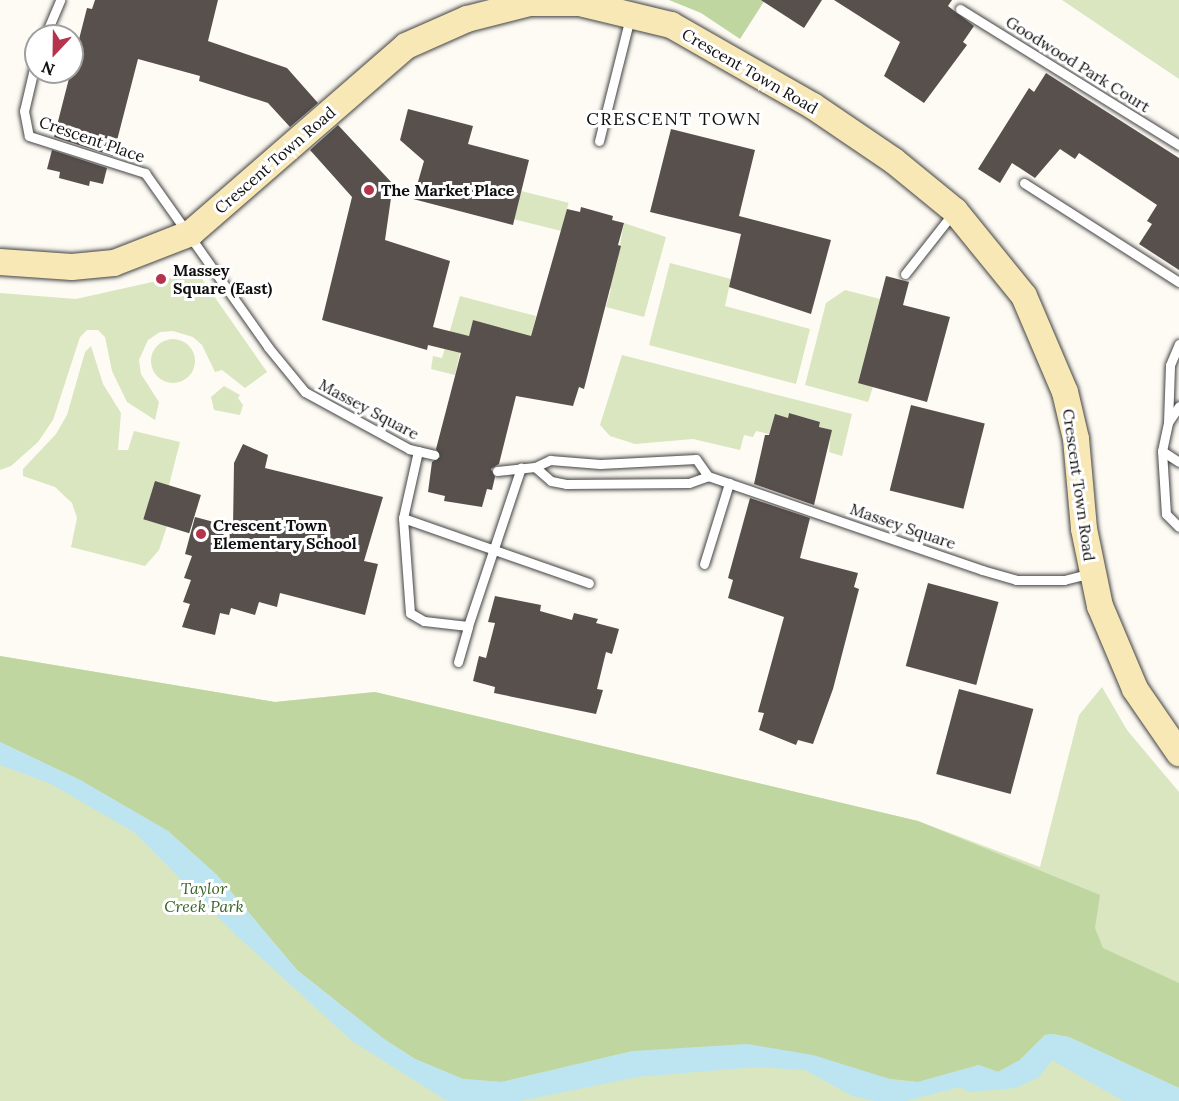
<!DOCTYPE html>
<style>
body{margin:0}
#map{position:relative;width:1179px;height:1101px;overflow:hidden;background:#fefbf4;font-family:Lora,serif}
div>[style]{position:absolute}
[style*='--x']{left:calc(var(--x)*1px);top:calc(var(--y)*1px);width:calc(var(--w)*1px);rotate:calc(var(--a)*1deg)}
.green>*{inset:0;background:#d9e6c0;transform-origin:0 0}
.round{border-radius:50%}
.forest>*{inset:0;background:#c0d6a1}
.water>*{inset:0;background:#bde5f1}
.building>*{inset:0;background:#58504d;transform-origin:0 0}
.roads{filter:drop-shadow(0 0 2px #434343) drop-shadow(0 0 2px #434343)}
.lane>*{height:9px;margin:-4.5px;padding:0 4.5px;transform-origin:4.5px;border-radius:4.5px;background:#fff}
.secondary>*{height:26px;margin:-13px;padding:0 13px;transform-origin:13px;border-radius:13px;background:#f8e8b6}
.dots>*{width:16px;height:16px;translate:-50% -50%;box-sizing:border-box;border:3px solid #fff;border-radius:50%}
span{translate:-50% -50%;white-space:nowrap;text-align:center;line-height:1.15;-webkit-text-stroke:6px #fff;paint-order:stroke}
.street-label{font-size:16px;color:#101010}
.poi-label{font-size:16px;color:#101010;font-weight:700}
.left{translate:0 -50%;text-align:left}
.park-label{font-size:16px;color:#3a6326;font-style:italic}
.neighbourhood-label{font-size:18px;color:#101010;letter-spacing:1.5px}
.north{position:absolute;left:24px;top:24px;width:60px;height:60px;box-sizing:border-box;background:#fff;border:2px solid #9f9f9f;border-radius:50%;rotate:202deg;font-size:16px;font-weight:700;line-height:24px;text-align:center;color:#101010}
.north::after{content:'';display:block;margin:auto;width:21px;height:27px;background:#b4344b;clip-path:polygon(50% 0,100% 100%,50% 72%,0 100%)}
</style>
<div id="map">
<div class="green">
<i style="clip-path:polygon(1062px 0,1179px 0,1179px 79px)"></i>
<i style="left:521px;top:191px;width:49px;height:29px;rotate:14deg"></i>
<i style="clip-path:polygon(624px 223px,666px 237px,644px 317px,606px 307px,611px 289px,606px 287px,612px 265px,616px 266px)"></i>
<i style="clip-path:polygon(670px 263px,731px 279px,725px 306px,810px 329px,796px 384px,649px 345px)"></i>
<i style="clip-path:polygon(193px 266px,267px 372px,245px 388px,222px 370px,215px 372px,202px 345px,193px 337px,173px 331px,160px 332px,148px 340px,139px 360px,141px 374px,159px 402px,155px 420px,127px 402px,112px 371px,105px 337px,98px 330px,87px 330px,80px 337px,53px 420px,38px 442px,11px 466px,0 470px,0 293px,76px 299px,170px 278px)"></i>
<i style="clip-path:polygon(845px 290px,880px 299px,858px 382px,873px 387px,868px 402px,805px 385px,826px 303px)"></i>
<i style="clip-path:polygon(460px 296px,536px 316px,529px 344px,473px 320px,469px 336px,464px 335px,455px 375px,431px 369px,433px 356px,442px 358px)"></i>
<i class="round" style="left:151px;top:339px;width:44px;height:44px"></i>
<i style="clip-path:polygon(91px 346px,103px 384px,121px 413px,118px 450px,128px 450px,134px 431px,180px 442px,169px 485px,143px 519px,167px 526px,159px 550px,145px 566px,71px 547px,77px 518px,72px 503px,55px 487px,23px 476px,23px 469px,56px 434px,67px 415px,85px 352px)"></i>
<i style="clip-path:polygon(622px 355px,852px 414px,842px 456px,829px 452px,831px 430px,819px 427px,820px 422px,789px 413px,788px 418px,775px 415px,769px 434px,756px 431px,753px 437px,744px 435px,740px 450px,693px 439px,635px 444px,610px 436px,600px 425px)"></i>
<i style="clip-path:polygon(224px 386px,240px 395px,238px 398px,243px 405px,240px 415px,214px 410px,211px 397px)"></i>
<i style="clip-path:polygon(0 656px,275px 702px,375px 692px,918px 821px,1040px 867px,1079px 715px,1102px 687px,1127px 730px,1179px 792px,1179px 1101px,0 1101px)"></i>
</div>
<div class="forest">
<i style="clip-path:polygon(669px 0,765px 0,740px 39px,701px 13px)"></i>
<i style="clip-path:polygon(0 656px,275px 702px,375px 692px,918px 821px,1100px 895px,1095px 928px,1103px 948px,1179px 983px,1179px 1088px,1069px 1037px,1052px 1034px,1045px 1035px,1020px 1060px,998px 1072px,979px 1065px,918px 1082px,633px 1051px,502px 1082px,463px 1079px,415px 1059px,384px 1039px,297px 970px,217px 875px,168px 831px,80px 780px,0 742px)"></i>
</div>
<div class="water">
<i style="clip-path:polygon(0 742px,80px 780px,168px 831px,217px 875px,297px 970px,384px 1039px,415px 1059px,463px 1079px,502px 1082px,633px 1051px,747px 1044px,813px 1055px,893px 1080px,918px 1082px,979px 1065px,998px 1072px,1020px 1060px,1045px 1035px,1052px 1034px,1069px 1037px,1179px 1088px,1179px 1101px,1123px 1101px,1052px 1060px,1039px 1077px,1016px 1088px,969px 1092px,960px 1087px,906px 1101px,874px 1101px,852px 1096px,805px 1070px,757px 1067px,637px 1077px,520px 1101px,447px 1101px,352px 1041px,234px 933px,135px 833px,51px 784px,0 765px)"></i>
</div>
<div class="building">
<i style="clip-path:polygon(95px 0,218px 0,208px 41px,287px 68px,318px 103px,290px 127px,268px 103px,199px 81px,200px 76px,138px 59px,113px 156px,54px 137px,87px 8px,92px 9px)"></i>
<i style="clip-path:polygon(761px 0,822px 0,804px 28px)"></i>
<i style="clip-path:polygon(834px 0,952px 0,948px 6px,974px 26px,963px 42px,967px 45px,924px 103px,884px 76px,900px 42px)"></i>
<i style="clip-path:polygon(1046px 73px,1179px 158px,1179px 270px,1139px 244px,1152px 224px,1147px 221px,1157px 205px,1079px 153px,1075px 159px,1060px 149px,1035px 178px,1012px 163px,1000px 183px,978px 169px,1029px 88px,1034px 92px)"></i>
<i style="clip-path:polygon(408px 109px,473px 126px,468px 144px,529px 160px,513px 225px,413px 199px,424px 161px,400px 140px)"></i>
<i style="clip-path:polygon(338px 125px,393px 184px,385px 240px,450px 261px,433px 327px,469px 336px,473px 320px,531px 336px,567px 209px,580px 212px,581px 207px,613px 216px,612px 220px,624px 223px,618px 245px,621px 246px,584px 389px,579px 387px,573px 406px,516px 396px,499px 464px,491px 469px,495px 477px,492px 490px,487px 489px,482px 507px,444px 501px,445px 496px,428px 492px,432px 462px,440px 457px,436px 449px,461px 353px,428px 345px,427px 350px,322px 320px,352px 197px,310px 150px)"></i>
<i style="clip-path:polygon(671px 129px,755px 150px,739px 216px,831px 240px,811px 314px,729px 287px,741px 234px,650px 212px)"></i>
<i style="clip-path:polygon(52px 150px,107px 168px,103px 184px,90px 181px,89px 186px,59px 178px,60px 172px,47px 169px)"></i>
<i style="clip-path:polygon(886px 276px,909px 282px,903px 305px,950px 317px,927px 402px,858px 383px)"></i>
<i style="left:911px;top:405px;width:76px;height:88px;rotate:14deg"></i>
<i style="clip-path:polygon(789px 413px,820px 422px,819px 427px,832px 430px,814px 505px,754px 484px,765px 435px,769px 435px,775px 414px,788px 418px)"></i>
<i style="clip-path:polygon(243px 444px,268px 455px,265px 468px,383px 497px,364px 561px,378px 564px,365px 615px,280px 593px,277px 607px,259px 602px,255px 615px,231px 608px,229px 615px,220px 613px,215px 635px,182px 627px,190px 604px,183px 602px,191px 580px,184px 578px,192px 556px,185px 554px,195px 517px,233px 527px,234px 463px)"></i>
<i style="left:155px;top:481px;width:48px;height:40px;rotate:17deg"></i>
<i style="clip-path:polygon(750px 498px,810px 518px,800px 558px,858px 573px,854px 587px,859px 589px,833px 689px,813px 744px,798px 740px,796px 745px,759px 730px,764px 713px,758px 712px,784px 617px,728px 598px,733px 580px,728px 578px)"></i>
<i style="left:928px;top:583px;width:73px;height:86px;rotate:15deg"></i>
<i style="clip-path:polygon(495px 596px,541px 605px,540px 611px,572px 620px,574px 613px,598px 619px,596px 623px,619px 629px,612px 654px,606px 652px,597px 689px,603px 690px,596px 714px,494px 693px,495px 687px,473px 681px,479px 656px,486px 658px,495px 623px,488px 622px)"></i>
<i style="left:959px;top:689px;width:77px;height:88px;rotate:15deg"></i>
</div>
<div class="roads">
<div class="lane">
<i style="--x:960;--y:9;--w:258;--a:31.8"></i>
<i style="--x:45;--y:36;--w:39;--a:-67"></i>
<i style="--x:36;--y:60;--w:52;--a:103.2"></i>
<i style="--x:24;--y:111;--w:25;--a:79"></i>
<i style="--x:29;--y:136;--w:122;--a:17.7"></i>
<i style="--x:145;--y:173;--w:213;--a:54.7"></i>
<i style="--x:268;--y:347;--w:58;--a:50.6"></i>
<i style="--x:305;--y:392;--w:119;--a:28.7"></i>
<i style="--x:409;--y:449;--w:26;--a:13"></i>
<i style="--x:599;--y:141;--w:127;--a:-75.9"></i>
<i style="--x:1024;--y:183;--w:184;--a:32.6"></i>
<i style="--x:905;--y:274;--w:78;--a:-51.8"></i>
<i style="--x:1169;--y:421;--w:18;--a:-56"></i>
<i style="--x:418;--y:451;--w:69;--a:102.6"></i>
<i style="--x:403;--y:518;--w:95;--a:85.8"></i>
<i style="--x:410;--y:613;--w:16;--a:30"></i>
<i style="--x:424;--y:621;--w:44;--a:6.5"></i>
<i style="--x:468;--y:626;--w:167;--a:-71.5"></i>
<i style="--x:1162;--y:451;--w:29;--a:-78"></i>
<i style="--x:1168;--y:423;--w:58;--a:-88"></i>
<i style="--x:1170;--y:365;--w:23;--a:-67"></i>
<i style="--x:1179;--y:462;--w:20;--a:-147"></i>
<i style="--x:1162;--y:451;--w:63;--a:86.4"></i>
<i style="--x:1166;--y:514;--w:18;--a:45"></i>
<i style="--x:535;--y:467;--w:21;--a:41"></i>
<i style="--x:551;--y:481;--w:15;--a:11"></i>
<i style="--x:566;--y:484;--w:123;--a:-0.5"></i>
<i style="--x:689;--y:483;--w:20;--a:-20"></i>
<i style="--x:497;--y:471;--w:38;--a:-6"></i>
<i style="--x:535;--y:467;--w:17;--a:-25"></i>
<i style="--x:550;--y:460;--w:50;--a:4.6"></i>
<i style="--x:600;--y:464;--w:96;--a:-3"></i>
<i style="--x:696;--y:459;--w:21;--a:55"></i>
<i style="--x:708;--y:476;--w:290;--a:18.9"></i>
<i style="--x:982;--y:570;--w:35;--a:16"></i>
<i style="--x:1016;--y:580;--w:48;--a:0"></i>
<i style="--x:1064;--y:580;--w:29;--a:-14"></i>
<i style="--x:403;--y:518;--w:197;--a:19.3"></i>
<i style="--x:704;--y:564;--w:85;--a:-72.8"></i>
<i style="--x:458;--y:662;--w:37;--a:-74"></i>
</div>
<div class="secondary">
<i style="--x:0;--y:262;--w:72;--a:4"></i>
<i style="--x:72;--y:267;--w:42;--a:-5.4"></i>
<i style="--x:114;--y:263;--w:83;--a:-21.3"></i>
<i style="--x:191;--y:233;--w:285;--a:-41"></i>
<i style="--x:406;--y:46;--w:67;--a:-23.9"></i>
<i style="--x:467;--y:19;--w:65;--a:-14.3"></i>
<i style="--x:530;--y:3;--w:50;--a:0"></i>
<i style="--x:580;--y:3;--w:94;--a:13.6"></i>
<i style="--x:671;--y:25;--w:163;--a:29.7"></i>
<i style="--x:813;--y:106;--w:98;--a:34.2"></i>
<i style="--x:894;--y:161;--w:79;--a:39.3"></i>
<i style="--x:955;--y:211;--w:109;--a:50.9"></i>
<i style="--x:1024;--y:296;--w:104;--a:66.9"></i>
<i style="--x:1065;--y:392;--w:48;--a:76.8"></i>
<i style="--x:1076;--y:439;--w:90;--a:84.9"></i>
<i style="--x:1084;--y:529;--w:79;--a:78.3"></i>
<i style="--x:1100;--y:606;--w:90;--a:67.1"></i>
<i style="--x:1135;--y:689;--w:78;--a:55.5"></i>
</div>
</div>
<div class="dots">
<i style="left:369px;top:190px;background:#b4344b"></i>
<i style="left:161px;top:279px;background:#b4344b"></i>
<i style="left:201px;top:534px;background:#b4344b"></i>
</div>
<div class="street-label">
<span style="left:1078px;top:64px;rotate:32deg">Goodwood Park Court</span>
<span style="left:750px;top:71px;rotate:30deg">Crescent Town Road</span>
<span style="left:92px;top:139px;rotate:19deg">Crescent Place</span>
<span style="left:275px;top:160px;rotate:-41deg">Crescent Town Road</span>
<span style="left:369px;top:409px;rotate:28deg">Massey Square</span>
<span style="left:1079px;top:485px;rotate:82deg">Crescent Town Road</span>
<span style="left:903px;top:526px;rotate:19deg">Massey Square</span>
</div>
<div class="poi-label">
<span class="left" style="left:381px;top:190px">The Market Place</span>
<span class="left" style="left:173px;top:279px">Massey<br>Square (East)</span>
<span class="left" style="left:213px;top:534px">Crescent Town<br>Elementary School</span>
</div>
<div class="park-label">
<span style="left:204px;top:897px">Taylor<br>Creek Park</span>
</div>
<div class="neighbourhood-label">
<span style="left:674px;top:119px">CRESCENT TOWN</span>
</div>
<div class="north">N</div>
</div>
